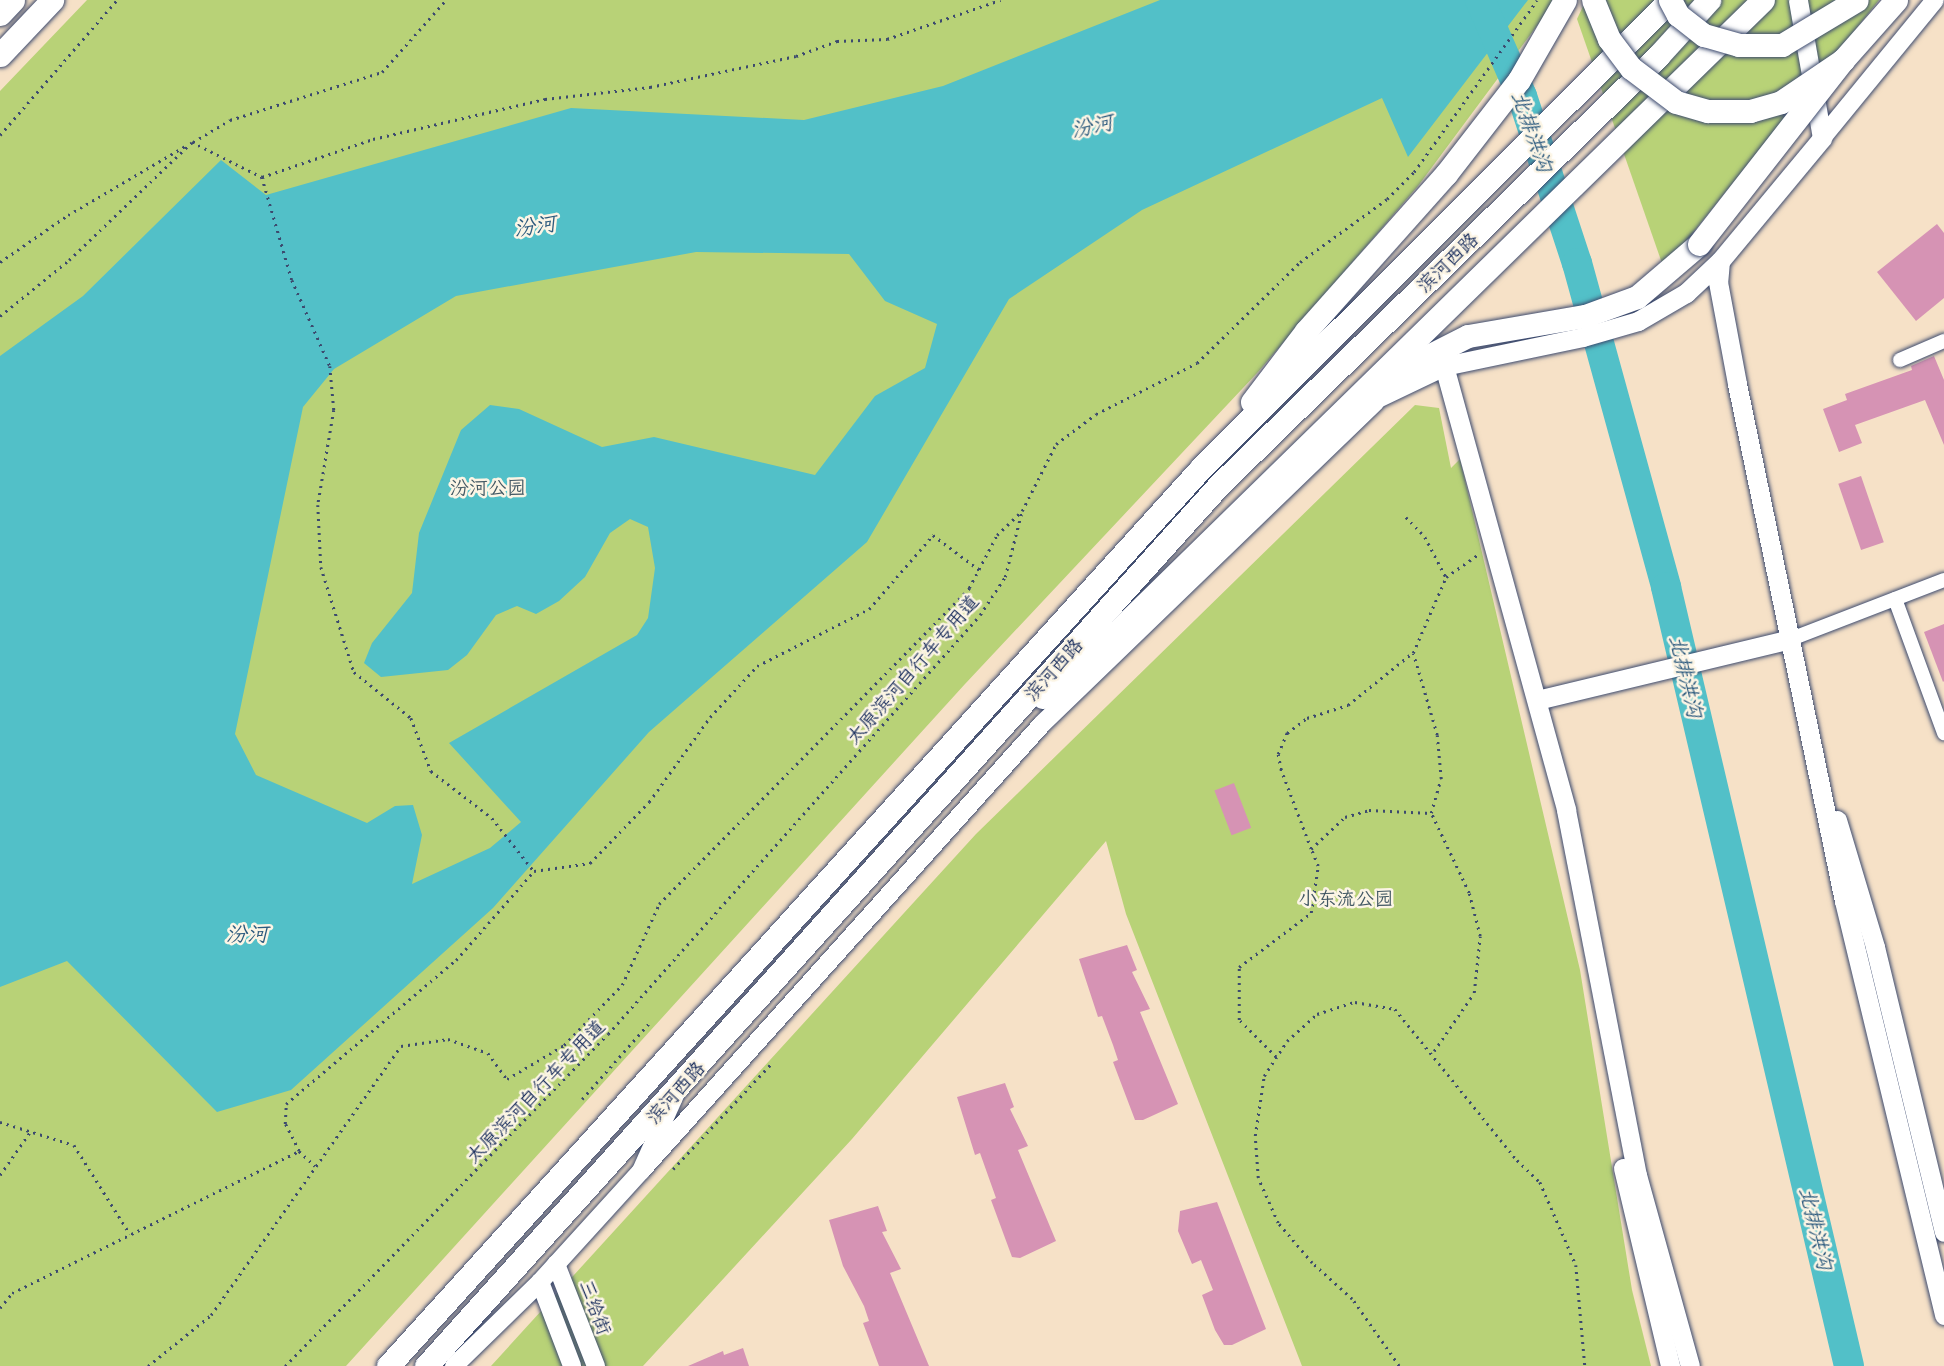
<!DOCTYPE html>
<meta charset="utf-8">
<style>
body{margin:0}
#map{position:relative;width:1944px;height:1366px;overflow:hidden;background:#f6e1c7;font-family:Mali,"LXGW WenKai TC",sans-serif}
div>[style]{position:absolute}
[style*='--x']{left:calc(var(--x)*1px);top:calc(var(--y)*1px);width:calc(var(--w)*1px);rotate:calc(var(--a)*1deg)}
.green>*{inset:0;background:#b8d277}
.water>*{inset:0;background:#52c0c8}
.river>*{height:30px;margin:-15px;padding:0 15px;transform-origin:15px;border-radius:15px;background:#52c0c8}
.building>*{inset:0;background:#d693b4;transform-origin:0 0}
.path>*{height:2.5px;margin-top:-1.25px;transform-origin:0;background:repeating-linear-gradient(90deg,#3c4a6e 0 2px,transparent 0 7px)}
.roads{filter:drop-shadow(0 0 2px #3c4a6e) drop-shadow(0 0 2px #3c4a6e)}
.minor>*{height:14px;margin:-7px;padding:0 7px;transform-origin:7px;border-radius:7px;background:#fff}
.tertiary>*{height:18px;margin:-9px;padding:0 9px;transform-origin:9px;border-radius:9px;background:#fff}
.secondary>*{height:19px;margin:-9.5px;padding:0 9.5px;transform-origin:9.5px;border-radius:9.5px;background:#fff}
.trunk>*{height:23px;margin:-11.5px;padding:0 11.5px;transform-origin:11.5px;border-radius:11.5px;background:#fff}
.bridges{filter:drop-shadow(0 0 2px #3c4a6e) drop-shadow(0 0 2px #3c4a6e)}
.trunk-bridge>*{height:23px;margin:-11.5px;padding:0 11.5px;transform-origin:11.5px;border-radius:11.5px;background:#fff}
span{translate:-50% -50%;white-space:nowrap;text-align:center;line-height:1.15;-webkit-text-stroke:5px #fcf5e5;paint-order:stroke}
.street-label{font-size:19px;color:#1b2f5e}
.park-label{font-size:19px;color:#425864}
.water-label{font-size:21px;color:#2c5a7e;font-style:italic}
</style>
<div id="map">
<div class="green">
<i style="clip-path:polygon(87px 0,1556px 0,1418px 186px,1258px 372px,965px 684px,346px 1366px,0 1366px,0 91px)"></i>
<i style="clip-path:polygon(1586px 0,1879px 0,1664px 269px,1577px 19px)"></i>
<i style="clip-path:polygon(1415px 405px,1439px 408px,1451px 468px,1460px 459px,1580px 970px,1632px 1290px,1651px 1366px,1302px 1366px,1126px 914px,1106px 841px,852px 1139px,643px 1366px,491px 1366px,976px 834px)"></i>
</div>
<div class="water">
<i style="clip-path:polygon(evenodd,1160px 0,1528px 0,1408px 157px,1382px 98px,1142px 210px,1009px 299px,867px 542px,649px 732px,493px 908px,291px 1090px,217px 1112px,67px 961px,0 987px,0 356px,83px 296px,221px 160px,266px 195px,571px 108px,804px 120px,943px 86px,1160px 0,696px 252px,849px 254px,885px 301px,937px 324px,925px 368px,875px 396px,815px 475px,654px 437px,602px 447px,519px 409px,490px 405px,461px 430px,419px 533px,412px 593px,372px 643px,364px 663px,381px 677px,448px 670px,467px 655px,496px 615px,517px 606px,536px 614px,559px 601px,585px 577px,610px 533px,630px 519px,648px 527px,655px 568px,648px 618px,637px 635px,449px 743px,521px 822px,490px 848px,412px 884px,422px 835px,413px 805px,395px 806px,367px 823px,256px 775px,235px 734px,303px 407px,334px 369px,456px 296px,696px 252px)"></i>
</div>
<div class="river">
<i style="--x:1480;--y:0;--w:105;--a:66.4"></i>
<i style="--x:1522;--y:96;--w:176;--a:71.8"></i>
<i style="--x:1577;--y:263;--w:336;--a:74.6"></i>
<i style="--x:1666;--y:587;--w:800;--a:76.78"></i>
</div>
<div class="building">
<i style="clip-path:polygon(1937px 224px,1944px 233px,1944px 298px,1916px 321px,1877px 272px)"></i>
<i style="clip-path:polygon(1934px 356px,1944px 380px,1944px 445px,1925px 400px,1855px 425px,1862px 443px,1839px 452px,1823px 409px,1847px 400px,1845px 394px,1912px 370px,1911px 366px)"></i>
<i style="left:1861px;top:476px;width:70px;height:24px;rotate:71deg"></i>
<i style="clip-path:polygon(1944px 624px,1944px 681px,1943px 682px,1924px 632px)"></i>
<i style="left:1234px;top:783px;width:48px;height:21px;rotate:69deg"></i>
<i style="clip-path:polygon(1127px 945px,1137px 970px,1132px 972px,1150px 1009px,1140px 1012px,1178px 1104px,1143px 1120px,1135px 1120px,1113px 1062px,1118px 1060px,1113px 1045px,1102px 1016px,1098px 1017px,1079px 959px)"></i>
<i style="clip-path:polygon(1005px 1083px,1014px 1107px,1010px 1109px,1028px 1146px,1018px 1150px,1056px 1241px,1020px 1258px,1012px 1257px,991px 1200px,996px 1198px,980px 1153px,975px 1155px,957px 1097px)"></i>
<i style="clip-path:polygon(1217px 1202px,1266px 1329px,1232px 1345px,1224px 1345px,1215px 1330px,1202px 1295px,1213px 1290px,1201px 1260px,1192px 1264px,1178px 1231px,1180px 1211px)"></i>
<i style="clip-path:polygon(878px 1206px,887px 1231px,882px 1232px,901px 1269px,890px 1273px,929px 1366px,879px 1366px,863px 1323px,869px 1321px,864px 1306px,843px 1266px,829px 1220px)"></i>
<i style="clip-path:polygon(743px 1348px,749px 1366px,688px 1366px,723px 1351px,724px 1355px)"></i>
</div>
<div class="path">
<i style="--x:0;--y:135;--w:179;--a:-49.1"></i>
<i style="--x:193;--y:142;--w:43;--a:-30.7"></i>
<i style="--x:230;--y:120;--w:159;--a:-17.5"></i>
<i style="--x:382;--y:72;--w:96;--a:-48.4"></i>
<i style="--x:262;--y:177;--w:107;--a:73.8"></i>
<i style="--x:292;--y:280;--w:94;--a:66.2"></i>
<i style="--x:330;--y:366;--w:44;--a:84.8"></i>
<i style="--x:334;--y:410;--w:96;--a:99.6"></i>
<i style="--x:318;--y:505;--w:62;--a:87.2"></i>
<i style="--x:321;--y:567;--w:110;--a:72.6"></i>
<i style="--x:354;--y:672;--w:73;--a:38.9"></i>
<i style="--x:411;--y:718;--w:57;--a:69.3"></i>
<i style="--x:431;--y:771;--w:77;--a:37.6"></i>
<i style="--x:492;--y:818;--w:66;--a:51.7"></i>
<i style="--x:0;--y:262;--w:83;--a:-34.7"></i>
<i style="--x:68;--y:215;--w:138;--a:-30.5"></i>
<i style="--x:0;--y:316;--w:89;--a:-39.1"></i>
<i style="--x:69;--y:260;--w:170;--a:-43.8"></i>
<i style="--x:192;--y:142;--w:78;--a:26.6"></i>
<i style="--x:262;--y:177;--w:117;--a:-18.9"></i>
<i style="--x:373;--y:139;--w:177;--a:-13.1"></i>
<i style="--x:545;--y:99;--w:106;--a:-6.5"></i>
<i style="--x:650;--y:87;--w:149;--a:-12"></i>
<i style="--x:796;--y:56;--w:44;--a:-20.1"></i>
<i style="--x:837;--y:41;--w:50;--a:-2.3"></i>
<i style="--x:887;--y:39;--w:120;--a:-19"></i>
<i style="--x:1406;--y:517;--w:28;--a:46"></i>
<i style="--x:1425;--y:537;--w:45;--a:62.3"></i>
<i style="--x:1311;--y:849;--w:85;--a:-110.8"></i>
<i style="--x:1281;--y:770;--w:16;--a:-101"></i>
<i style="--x:1278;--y:754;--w:23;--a:-67"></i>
<i style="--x:1287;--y:733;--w:25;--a:-37"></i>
<i style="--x:1307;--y:718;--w:43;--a:-17.6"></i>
<i style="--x:1348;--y:705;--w:81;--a:-39"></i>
<i style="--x:1434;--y:1051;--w:70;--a:-55.4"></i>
<i style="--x:1474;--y:993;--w:57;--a:-84"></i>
<i style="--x:1480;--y:936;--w:44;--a:-104.3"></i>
<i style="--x:1469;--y:893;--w:89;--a:-115.4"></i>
<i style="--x:1431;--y:813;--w:35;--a:-74"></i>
<i style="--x:1441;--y:779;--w:44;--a:-95.2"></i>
<i style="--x:1437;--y:735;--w:85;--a:-106.3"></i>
<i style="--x:1413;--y:653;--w:83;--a:-66.5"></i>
<i style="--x:1446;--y:577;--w:40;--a:-34.9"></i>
<i style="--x:1276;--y:1057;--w:52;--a:-135"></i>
<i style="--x:1239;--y:1020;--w:53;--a:-90"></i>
<i style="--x:1239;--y:967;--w:90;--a:-36.9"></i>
<i style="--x:1311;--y:913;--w:48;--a:-81.5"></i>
<i style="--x:1318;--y:866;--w:18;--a:-112"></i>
<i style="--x:1311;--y:849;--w:47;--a:-43.3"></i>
<i style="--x:1345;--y:817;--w:25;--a:-16"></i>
<i style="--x:1369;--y:810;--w:62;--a:2.8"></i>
<i style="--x:582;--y:1099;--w:104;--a:-48.5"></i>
<i style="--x:0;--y:1122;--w:77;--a:17.3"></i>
<i style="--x:74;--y:1145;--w:105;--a:57.8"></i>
<i style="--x:299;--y:1151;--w:30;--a:-117"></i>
<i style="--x:285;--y:1124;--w:20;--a:-87"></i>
<i style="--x:286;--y:1104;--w:223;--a:-40.3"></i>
<i style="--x:456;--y:960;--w:118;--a:-48.8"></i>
<i style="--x:534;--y:871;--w:57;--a:-8.1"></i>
<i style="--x:590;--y:863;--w:85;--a:-46"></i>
<i style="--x:649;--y:802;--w:105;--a:-54.3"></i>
<i style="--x:710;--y:717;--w:69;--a:-47.3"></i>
<i style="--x:757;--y:666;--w:126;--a:-27"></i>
<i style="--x:869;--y:609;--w:98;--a:-49.1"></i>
<i style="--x:933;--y:535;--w:60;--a:36.9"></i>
<i style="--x:673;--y:1169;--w:144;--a:-47"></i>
<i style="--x:0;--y:1175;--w:52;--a:-55.1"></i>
<i style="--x:0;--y:1308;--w:19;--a:-51"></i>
<i style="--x:12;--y:1293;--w:320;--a:-26.3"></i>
<i style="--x:299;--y:1151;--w:22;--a:43"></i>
<i style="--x:148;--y:1366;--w:81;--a:-39"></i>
<i style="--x:211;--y:1315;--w:329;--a:-54.8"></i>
<i style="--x:401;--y:1046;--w:48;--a:-8.5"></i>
<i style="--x:448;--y:1039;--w:42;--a:19.3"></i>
<i style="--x:488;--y:1053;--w:32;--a:54"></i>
<i style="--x:507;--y:1079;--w:66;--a:-30.8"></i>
<i style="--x:564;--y:1045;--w:83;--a:-46"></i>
<i style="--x:622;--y:985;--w:89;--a:-65.4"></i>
<i style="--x:659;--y:904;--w:443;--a:-45.5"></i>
<i style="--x:969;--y:588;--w:60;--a:-62.2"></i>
<i style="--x:997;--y:535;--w:32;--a:-44"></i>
<i style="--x:285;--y:1366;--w:463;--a:-45.8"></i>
<i style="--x:608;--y:1034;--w:560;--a:-48.4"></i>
<i style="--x:980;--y:615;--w:45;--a:-56.7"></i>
<i style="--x:1005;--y:577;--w:68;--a:-75.6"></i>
<i style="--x:1022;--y:511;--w:75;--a:-63.1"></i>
<i style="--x:1056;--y:444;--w:50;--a:-36.9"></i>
<i style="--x:1096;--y:414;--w:113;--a:-26.8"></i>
<i style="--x:1197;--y:363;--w:144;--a:-44.4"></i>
<i style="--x:1300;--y:262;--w:107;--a:-35.9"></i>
<i style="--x:1387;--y:199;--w:38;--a:-45"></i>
<i style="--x:1414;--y:172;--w:211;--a:-54.4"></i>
<i style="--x:1399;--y:1366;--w:82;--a:-125"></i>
<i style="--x:1352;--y:1299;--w:54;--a:-138"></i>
<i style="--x:1312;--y:1263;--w:52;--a:-130.4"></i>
<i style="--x:1278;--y:1223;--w:49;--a:-114"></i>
<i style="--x:1258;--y:1178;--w:42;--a:-94.1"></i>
<i style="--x:1255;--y:1136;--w:61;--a:-81.5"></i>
<i style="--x:1264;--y:1076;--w:42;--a:-56.7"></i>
<i style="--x:1287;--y:1041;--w:40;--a:-42"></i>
<i style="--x:1317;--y:1014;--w:40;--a:-18"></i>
<i style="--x:1355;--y:1002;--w:41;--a:9.9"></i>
<i style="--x:1395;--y:1009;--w:194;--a:51.1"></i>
<i style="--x:1517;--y:1160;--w:32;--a:44"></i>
<i style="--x:1540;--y:1182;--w:90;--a:66.6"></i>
<i style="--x:1576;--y:1265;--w:101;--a:84.9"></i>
</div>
<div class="roads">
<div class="minor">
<i style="--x:1900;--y:360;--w:48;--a:-23.4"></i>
<i style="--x:1895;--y:599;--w:143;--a:69.9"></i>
<i style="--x:1791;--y:639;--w:164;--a:-21.1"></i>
</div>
<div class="tertiary">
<i style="--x:1822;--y:138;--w:178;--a:-50.7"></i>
<i style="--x:641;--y:1171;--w:601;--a:-48.1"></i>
<i style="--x:1042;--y:724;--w:464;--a:-44"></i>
<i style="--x:556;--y:1264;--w:110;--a:68.6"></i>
<i style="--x:540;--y:1282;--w:90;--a:69.1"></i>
<i style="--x:454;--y:1366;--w:120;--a:-44.3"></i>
<i style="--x:540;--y:1282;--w:150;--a:-47.7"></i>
<i style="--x:641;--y:1171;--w:83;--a:-65.9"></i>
</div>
<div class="secondary">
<i style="--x:1720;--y:261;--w:21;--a:95"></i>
<i style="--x:1718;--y:282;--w:104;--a:79.4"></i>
<i style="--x:1737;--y:384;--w:528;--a:78.31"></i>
<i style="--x:1844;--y:901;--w:426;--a:76.4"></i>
<i style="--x:1444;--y:366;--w:460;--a:74.6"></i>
<i style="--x:1566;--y:810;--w:372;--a:79"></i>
<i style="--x:1637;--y:1175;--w:198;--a:74.5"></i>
<i style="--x:1346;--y:413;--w:109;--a:-25.6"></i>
<i style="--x:1444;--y:366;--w:142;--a:-11.8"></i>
<i style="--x:1583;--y:337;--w:57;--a:-16.2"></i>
<i style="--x:1638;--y:321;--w:56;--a:-30.3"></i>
<i style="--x:1686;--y:293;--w:47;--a:-43.3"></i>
<i style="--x:1720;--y:261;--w:160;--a:-50.3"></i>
<i style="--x:1822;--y:138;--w:140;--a:-99.9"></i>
<i style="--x:1537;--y:700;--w:261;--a:-13.5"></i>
<i style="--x:1837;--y:820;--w:133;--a:73.3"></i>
<i style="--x:1875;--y:947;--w:293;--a:76.4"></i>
<i style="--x:1623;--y:1168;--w:204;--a:76.6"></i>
</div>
<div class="trunk">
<i style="--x:0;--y:14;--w:19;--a:-47"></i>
<i style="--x:0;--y:55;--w:76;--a:-46.6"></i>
<i style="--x:1391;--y:375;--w:86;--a:-26.9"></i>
<i style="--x:1468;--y:336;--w:119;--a:-9.7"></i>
<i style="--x:1585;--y:316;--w:55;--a:-20.1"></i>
<i style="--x:1637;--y:297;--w:82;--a:-40.5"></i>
<i style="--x:1252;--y:402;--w:89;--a:-52.7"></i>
<i style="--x:1306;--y:331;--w:210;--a:-48.3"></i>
<i style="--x:1446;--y:174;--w:119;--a:-52.2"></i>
<i style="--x:1519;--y:80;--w:92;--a:-60.1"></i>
<i style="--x:1043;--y:697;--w:58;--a:-39.4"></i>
<i style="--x:1088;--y:660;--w:944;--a:-44.36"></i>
<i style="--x:388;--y:1366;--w:1211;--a:-47.84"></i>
<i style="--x:1201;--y:468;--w:663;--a:-44.94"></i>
<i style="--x:426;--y:1366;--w:1185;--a:-48.01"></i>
<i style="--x:1219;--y:485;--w:614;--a:-44.34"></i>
<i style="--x:1658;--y:56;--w:76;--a:-47.7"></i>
</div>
</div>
<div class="bridges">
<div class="trunk-bridge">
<i style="--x:1593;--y:0;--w:42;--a:67.7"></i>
<i style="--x:1609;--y:39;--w:36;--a:53"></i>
<i style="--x:1631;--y:68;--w:56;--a:37.1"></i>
<i style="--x:1676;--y:102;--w:33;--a:16"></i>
<i style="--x:1708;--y:111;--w:42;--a:0"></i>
<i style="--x:1750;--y:111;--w:32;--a:-16"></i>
<i style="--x:1781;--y:102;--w:75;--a:-34.1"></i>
<i style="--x:1670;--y:0;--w:17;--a:62"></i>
<i style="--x:1678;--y:15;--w:33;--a:38"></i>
<i style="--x:1704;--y:35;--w:36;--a:16"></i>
<i style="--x:1739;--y:45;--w:43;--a:0"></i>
<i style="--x:1782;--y:45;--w:87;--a:-31"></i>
<i style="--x:1699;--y:244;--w:234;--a:-52"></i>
<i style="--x:1843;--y:60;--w:80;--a:-48.5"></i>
</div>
</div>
<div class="street-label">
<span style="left:1447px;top:262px;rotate:-44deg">滨河西路</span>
<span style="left:912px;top:669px;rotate:-49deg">太原滨河自行车专用道</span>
<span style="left:1053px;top:669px;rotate:-48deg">滨河西路</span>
<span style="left:535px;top:1091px;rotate:-46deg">太原滨河自行车专用道</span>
<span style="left:675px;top:1092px;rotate:-48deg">滨河西路</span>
<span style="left:596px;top:1307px;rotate:69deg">三给街</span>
</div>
<div class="park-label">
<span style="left:488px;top:487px">汾河公园</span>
<span style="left:1346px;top:898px">小东流公园</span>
</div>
<div class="water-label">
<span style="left:1092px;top:125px;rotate:-12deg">汾河</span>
<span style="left:1533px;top:131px;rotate:71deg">北排洪沟</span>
<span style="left:535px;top:225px;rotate:-8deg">汾河</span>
<span style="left:1687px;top:676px;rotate:77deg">北排洪沟</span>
<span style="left:247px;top:933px">汾河</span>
<span style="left:1817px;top:1228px;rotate:77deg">北排洪沟</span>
</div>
</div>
